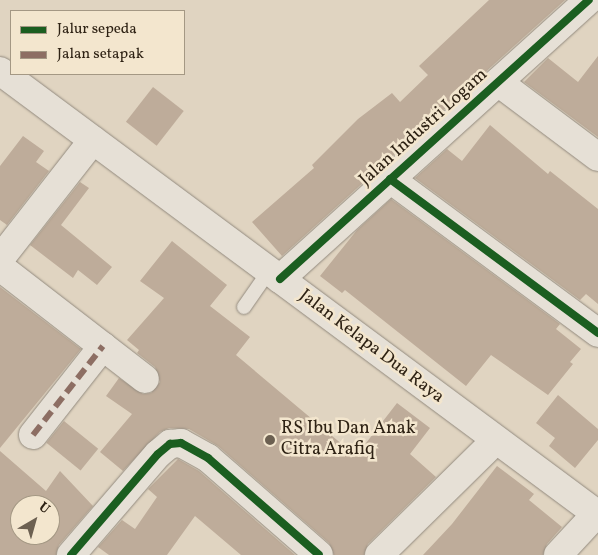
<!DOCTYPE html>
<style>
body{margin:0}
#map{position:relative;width:598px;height:555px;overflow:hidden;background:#e0d4c1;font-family:Vollkorn,serif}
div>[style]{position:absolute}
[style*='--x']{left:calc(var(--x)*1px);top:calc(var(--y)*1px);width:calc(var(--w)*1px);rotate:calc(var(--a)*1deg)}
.building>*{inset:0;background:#beac9a;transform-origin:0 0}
.roads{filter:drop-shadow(0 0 1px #928a7e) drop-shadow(0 0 1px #928a7e)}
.lane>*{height:14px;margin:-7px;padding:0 7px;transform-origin:7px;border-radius:7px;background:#e6e0d6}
.street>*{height:28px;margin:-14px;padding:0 14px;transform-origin:14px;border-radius:14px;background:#e6e0d6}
.secondary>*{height:28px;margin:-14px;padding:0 14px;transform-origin:14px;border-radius:14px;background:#e6e0d6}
.quiet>*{height:6px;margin-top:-3px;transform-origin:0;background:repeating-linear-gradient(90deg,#8d6e63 0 12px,transparent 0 18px)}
.cycleway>*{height:8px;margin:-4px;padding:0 4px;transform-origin:4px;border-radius:4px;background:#1b5e20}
.dots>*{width:14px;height:14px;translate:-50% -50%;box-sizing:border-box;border:2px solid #f3e6ce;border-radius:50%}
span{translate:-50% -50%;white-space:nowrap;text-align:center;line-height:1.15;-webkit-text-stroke:5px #f3e6ce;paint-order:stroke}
.street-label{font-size:18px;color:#2e2214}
.poi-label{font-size:18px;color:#2e2214}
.left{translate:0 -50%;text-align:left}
.legend{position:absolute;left:10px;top:10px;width:175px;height:65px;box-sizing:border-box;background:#f3e6ce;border:1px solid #a49884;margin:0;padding:6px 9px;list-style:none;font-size:15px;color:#2e2214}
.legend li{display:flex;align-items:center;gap:10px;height:25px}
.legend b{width:25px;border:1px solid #a49884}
.north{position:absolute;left:10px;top:495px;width:50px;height:50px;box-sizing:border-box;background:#f3e6ce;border:1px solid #a49884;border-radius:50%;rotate:38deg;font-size:14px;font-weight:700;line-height:20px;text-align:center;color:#2e2214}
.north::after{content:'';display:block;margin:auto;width:18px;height:22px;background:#6c6051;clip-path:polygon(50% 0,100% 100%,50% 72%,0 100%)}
</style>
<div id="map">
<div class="building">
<i style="clip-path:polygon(489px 0,565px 0,282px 256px,252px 222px,314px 168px,312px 165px,358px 119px,392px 93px,400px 102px,428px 75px,419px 66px)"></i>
<i style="clip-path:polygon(598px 56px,598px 137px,524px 82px,548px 58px,578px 82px)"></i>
<i style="left:153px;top:87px;width:39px;height:44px;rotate:38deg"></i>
<i style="clip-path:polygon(490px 125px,548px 174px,550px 171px,598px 209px,598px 304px,586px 294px,580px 300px,415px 178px,447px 149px,462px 161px)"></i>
<i style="clip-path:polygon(23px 136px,44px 151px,36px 162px,49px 171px,7px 225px,0 220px,0 166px)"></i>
<i style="clip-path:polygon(80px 182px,89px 188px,61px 225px,112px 267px,97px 285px,78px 270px,73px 278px,30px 245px)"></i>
<i style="clip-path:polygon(391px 199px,560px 324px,556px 329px,581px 349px,570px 362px,573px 364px,548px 395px,491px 355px,466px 386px,345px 290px,342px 293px,320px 276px,357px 230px)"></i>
<i style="clip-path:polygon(172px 241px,227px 285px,210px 306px,250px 337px,236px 355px,356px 456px,397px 403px,430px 428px,410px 454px,436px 477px,368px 544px,364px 555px,334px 555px,329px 543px,218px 446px,189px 429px,169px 428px,160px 432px,123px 471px,100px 452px,132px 414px,106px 396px,119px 378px,143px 394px,151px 393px,160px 382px,155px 367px,137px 353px,139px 350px,127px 340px,164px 298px,140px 281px)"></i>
<i style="clip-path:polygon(0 287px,81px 349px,0 448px)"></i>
<i style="clip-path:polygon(558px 395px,598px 429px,598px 440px,575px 468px,549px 446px,555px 438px,536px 423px)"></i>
<i style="left:64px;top:421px;width:44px;height:28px;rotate:39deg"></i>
<i style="clip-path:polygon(evenodd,0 451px,46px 491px,60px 471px,93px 506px,59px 545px,56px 555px,0 555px,0 451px,20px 505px,50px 505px,50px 535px,20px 535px,20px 505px)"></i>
<i style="clip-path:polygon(178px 459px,199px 471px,295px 555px,241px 555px,195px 516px,167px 555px,109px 555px,98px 547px,122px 520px,135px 529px,157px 497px,148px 489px)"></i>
<i style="clip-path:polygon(497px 466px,534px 494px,529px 500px,562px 527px,547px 544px,543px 555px,423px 555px,452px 524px)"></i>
</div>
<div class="roads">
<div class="lane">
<i style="--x:244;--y:307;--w:44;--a:-55.2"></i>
</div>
<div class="street">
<i style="--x:498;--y:82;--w:125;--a:36.9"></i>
<i style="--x:390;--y:179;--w:259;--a:36.5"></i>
<i style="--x:0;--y:259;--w:151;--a:-52"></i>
<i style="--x:0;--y:267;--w:183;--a:37.7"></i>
<i style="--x:280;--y:279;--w:416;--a:-42.1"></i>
<i style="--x:33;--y:435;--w:113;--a:-51.8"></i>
<i style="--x:71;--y:555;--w:133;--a:-49.3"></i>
<i style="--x:158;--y:454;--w:16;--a:-40"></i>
<i style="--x:170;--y:444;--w:11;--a:-5"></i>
<i style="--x:181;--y:443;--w:31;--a:29"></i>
<i style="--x:208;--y:458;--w:147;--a:41.1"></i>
<i style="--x:379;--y:555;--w:164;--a:-44.5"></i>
<i style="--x:558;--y:555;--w:56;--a:-47.2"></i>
</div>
<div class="secondary">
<i style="--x:0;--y:71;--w:745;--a:36.59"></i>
</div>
</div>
<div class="quiet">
<i style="--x:33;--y:435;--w:113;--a:-51.8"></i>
</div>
<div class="cycleway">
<i style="--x:390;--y:179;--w:259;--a:36.5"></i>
<i style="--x:280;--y:279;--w:416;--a:-42.1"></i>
<i style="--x:71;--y:555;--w:133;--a:-49.3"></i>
<i style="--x:158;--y:454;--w:16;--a:-40"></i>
<i style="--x:170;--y:444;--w:11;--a:-5"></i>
<i style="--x:181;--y:443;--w:31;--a:29"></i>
<i style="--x:208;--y:458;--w:147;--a:41.1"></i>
</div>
<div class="dots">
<i style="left:270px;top:440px;background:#6c6051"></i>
</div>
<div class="street-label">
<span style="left:424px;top:128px;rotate:-42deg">Jalan Industri Logam</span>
<span style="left:371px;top:347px;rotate:37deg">Jalan Kelapa Dua Raya</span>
</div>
<div class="poi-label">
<span class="left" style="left:281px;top:440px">RS Ibu Dan Anak<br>Citra Arafiq</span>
</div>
<ul class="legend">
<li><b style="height:6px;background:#1b5e20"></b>Jalur sepeda</li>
<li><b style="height:6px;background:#8d6e63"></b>Jalan setapak</li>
</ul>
<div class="north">U</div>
</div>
